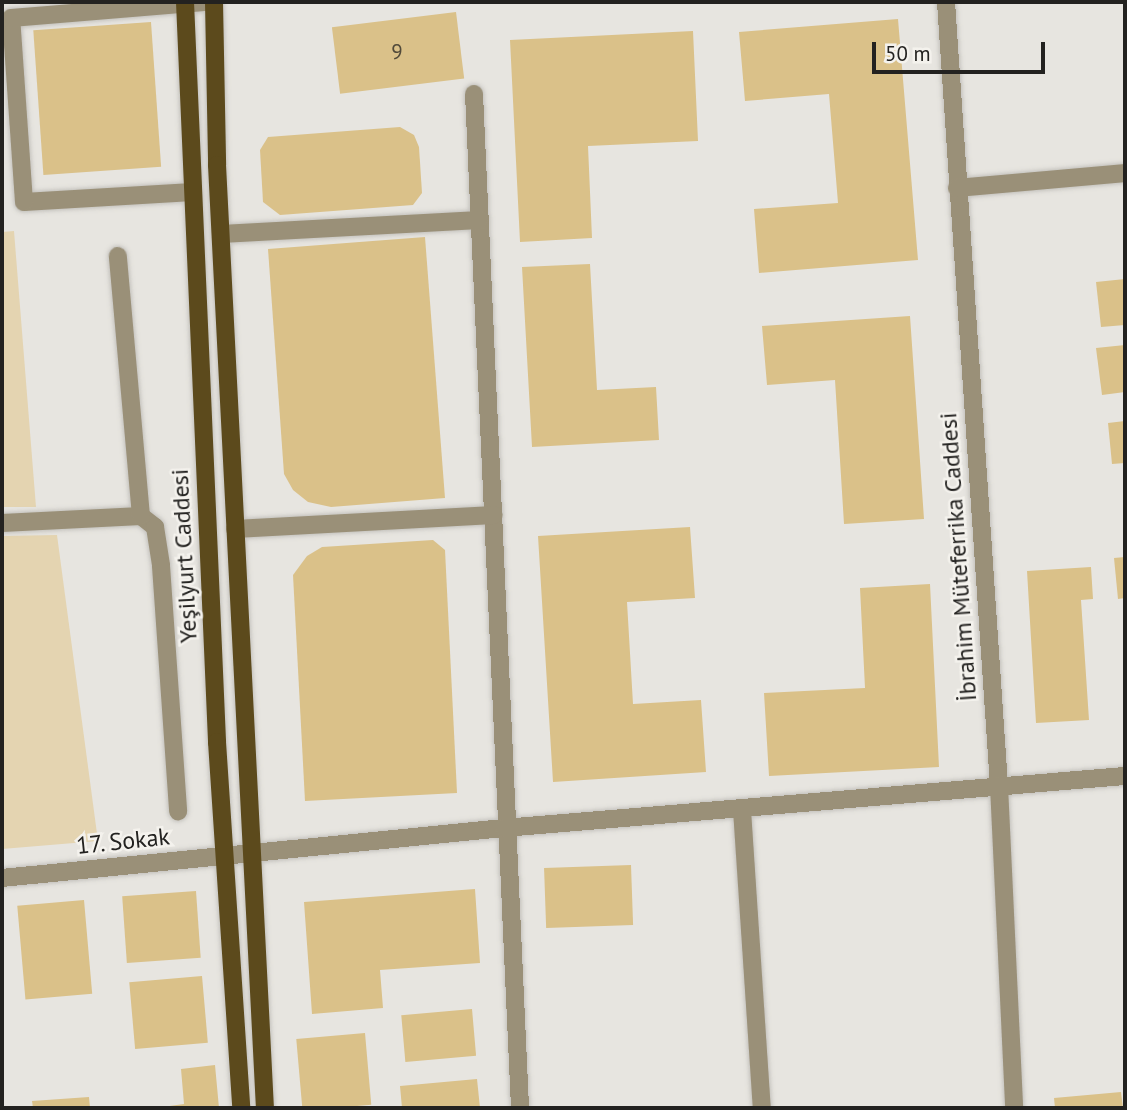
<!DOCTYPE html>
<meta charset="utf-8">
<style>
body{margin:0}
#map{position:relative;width:1127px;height:1110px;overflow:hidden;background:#e7e5e0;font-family:"PT Sans",sans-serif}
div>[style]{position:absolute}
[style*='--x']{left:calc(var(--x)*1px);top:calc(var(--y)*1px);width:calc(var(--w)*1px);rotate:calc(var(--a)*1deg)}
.green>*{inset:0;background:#e4d4b1}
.building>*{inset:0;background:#dac189;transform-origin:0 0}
.roads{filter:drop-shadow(0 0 2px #c4c2bd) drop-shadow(0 0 2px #c4c2bd)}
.minor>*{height:18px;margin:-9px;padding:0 9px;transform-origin:9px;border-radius:9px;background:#9a9078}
.major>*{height:18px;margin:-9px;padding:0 9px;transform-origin:9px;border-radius:9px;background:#5c4a1c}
span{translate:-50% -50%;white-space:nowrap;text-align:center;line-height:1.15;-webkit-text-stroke:5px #f4f2ed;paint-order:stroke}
.number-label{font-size:21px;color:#514a3a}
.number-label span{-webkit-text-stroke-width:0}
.street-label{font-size:24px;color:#232220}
.frame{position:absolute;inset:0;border:4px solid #232220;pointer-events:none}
.scale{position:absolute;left:872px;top:42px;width:173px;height:32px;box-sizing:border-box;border:4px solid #232220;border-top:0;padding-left:9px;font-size:21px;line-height:24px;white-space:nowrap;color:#232220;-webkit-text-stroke:5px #f4f2ed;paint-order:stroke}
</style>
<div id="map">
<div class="green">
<i style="clip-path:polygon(14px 231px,36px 507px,2px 507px,2px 232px)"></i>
<i style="clip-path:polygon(57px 535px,98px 841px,2px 849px,2px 536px)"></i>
</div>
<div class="building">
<i style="left:456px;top:12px;width:67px;height:125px;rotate:83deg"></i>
<i style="clip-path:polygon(898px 19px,918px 260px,759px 273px,754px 209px,838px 203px,829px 94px,745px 101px,739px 32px)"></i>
<i style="left:151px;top:22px;width:145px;height:118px;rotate:86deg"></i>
<i style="clip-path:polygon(693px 31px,698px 141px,588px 146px,592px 238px,520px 242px,510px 40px)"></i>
<i style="clip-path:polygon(400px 127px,414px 135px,419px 147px,422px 193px,413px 205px,280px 215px,263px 202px,260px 150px,268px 137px)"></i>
<i style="clip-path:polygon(425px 237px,445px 498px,331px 507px,308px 502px,293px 490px,284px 474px,268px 249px)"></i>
<i style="clip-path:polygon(590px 264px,597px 390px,656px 387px,659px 440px,532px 447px,522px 267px)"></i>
<i style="clip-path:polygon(1125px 279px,1125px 325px,1101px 327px,1096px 282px)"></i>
<i style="clip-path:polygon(910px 316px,924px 519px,844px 524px,835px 380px,767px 385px,762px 326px)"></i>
<i style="clip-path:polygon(1125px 345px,1125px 392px,1102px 395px,1096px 348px)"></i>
<i style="clip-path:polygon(1125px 421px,1125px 463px,1112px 464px,1108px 423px)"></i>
<i style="clip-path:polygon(690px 527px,695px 598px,627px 602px,633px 704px,701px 700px,706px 772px,553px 782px,538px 536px)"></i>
<i style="clip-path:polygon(433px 540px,445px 550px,457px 793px,305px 801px,293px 575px,307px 556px,322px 547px)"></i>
<i style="clip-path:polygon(1125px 557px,1125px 598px,1118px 599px,1114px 558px)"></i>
<i style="clip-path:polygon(1091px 567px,1093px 599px,1081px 600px,1089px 720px,1036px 723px,1027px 571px)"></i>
<i style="clip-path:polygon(930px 584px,939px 767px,769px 776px,764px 693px,865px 688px,860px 588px)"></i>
<i style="left:631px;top:865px;width:60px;height:87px;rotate:88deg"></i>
<i style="clip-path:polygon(475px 889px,480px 963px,380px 970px,383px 1008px,312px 1014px,304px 902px)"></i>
<i style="left:196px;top:891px;width:67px;height:74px;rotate:86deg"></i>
<i style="left:84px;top:900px;width:94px;height:67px;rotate:85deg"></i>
<i style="left:202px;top:976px;width:67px;height:73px;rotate:85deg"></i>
<i style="left:472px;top:1009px;width:47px;height:71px;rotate:85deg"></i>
<i style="left:365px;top:1033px;width:72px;height:69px;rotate:85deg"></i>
<i style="clip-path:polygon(215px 1065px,219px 1108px,155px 1108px,184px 1104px,181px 1069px)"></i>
<i style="clip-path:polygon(477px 1079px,480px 1108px,402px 1108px,400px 1086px)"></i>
<i style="clip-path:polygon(1121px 1092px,1123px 1108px,1055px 1108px,1054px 1098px)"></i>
<i style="clip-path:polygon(89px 1097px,90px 1108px,33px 1108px,32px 1101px)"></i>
</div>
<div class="roads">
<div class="minor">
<i style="--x:946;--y:2;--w:786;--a:86.13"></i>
<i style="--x:999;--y:786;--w:322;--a:87.3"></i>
<i style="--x:474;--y:94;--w:1015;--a:87.4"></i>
<i style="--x:957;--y:188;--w:169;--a:-5.1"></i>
<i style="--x:192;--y:192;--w:168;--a:176.6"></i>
<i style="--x:24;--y:202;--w:184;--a:-94"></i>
<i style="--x:11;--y:18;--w:194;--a:-4.7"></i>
<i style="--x:221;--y:234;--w:259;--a:-3.1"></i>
<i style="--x:141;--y:516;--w:18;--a:38"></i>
<i style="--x:155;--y:527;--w:39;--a:81"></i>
<i style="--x:161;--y:566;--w:246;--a:86"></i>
<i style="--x:2;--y:523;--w:139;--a:-2.9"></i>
<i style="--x:141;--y:516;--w:261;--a:-95.1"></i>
<i style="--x:235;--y:529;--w:259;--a:-3.1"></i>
<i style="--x:742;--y:810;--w:299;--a:86.2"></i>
<i style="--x:2;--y:878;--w:504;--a:-5.69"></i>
<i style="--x:504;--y:828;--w:623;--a:-4.79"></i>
</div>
<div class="major">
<i style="--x:185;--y:2;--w:741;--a:87.52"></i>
<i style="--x:217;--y:742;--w:367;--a:86.2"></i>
<i style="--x:214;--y:2;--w:163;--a:88.9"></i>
<i style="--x:217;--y:165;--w:944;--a:87.09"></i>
</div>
</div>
<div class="number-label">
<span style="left:397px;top:52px">9</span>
</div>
<div class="street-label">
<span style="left:184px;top:556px;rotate:-93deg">Yeşilyurt Caddesi</span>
<span style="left:958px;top:557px;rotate:-94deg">İbrahim Müteferrika Caddesi</span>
<span style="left:123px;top:841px;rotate:-6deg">17. Sokak</span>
</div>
<div class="frame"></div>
<div class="scale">50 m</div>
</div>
